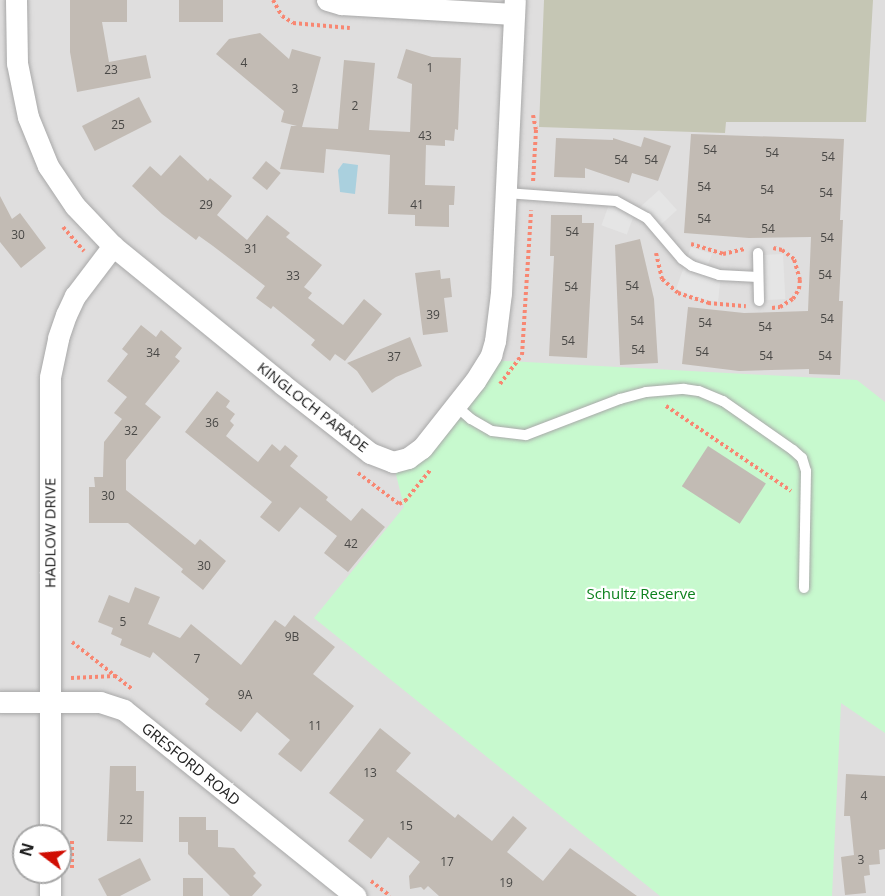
<!DOCTYPE html>
<style>
body{margin:0}
#map{position:relative;width:885px;height:896px;overflow:hidden;background:#f1efe8;font-family:"Open Sans",sans-serif}
div>[style]{position:absolute}
[style*='--x']{left:calc(var(--x)*1px);top:calc(var(--y)*1px);width:calc(var(--w)*1px);rotate:calc(var(--a)*1deg)}
.residential>*{inset:0;background:#dfdede}
.construction>*{inset:0;background:#c5c6b4}
.park>*{inset:0;background:#c7f9ce}
.parking>*{inset:0;background:#e5e5e5;transform-origin:0 0}
.water>*{inset:0;background:#aad0de}
.building>*{inset:0;background:#c2bbb4;transform-origin:0 0}
.path>*{height:4px;margin-top:-2px;transform-origin:0;background:repeating-linear-gradient(90deg,#f88772 0 3px,transparent 0 6px)}
.roads{filter:drop-shadow(0 0 2px #a8a8a8) drop-shadow(0 0 2px #a8a8a8)}
.lane>*{height:10px;margin:-5px;padding:0 5px;transform-origin:5px;border-radius:5px;background:#fff}
.street>*{height:21px;margin:-10.5px;padding:0 10.5px;transform-origin:10.5px;border-radius:10.5px;background:#fff}
span{translate:-50% -50%;white-space:nowrap;text-align:center;line-height:1.15;-webkit-text-stroke:4.5px #fff;paint-order:stroke}
.number-label{font-size:12px;color:#494846}
.number-label span{-webkit-text-stroke-width:0}
.street-label{font-size:15px;color:#212121}
.park-label{font-size:15px;color:#0d811d}
.north{position:absolute;left:12px;top:824px;width:60px;height:60px;box-sizing:border-box;background:#fff;border:2px solid #a6a6a6;border-radius:50%;rotate:286deg;font-size:16px;font-weight:700;line-height:24px;text-align:center;color:#212121}
.north::after{content:'';display:block;margin:auto;width:21px;height:27px;background:#d00d02;clip-path:polygon(50% 0,100% 100%,50% 72%,0 100%)}
</style>
<div id="map">
<div class="residential">
<i style="clip-path:polygon(evenodd,0 0,885px 0,885px 896px,0 896px,0 0,24px 836px,60px 836px,60px 872px,24px 872px,24px 836px)"></i>
</div>
<div class="construction">
<i style="clip-path:polygon(544px 0,873px 0,866px 122px,726px 122px,725px 133px,539px 127px)"></i>
</div>
<div class="park">
<i style="clip-path:polygon(488px 360px,857px 380px,885px 402px,885px 733px,841px 703px,832px 896px,660px 896px,314px 618px,404px 507px,393px 462px,402px 461px)"></i>
</div>
<div class="parking">
<i style="left:659px;top:190px;width:27px;height:30px;rotate:48deg"></i>
<i style="left:611px;top:199px;width:27px;height:28px;rotate:20deg"></i>
<i style="clip-path:polygon(691px 247px,712px 254px,706px 270px,721px 274px,718px 302px,693px 297px,676px 289px)"></i>
<i style="left:783px;top:254px;width:45px;height:27px;rotate:87deg"></i>
</div>
<div class="water">
<i style="clip-path:polygon(343px 163px,358px 165px,355px 194px,340px 192px,338px 170px)"></i>
</div>
<div class="building">
<i style="clip-path:polygon(70px 0,127px 0,127px 22px,102px 22px,109px 62px,146px 55px,151px 78px,77px 92px,70px 52px)"></i>
<i style="left:179px;top:0;width:44px;height:22px"></i>
<i style="clip-path:polygon(260px 33px,289px 59px,292px 49px,321px 57px,302px 127px,338px 129px,344px 60px,375px 63px,369px 130px,410px 132px,412px 84px,397px 78px,406px 49px,432px 57px,461px 58px,458px 130px,455px 129px,454px 141px,445px 140px,445px 146px,426px 145px,425px 185px,455px 186px,454px 205px,449px 205px,449px 227px,415px 226px,415px 215px,388px 214px,390px 155px,326px 149px,324px 173px,280px 169px,291px 126px,297px 126px,281px 122px,284px 111px,216px 54px,229px 39px)"></i>
<i style="left:139px;top:97px;width:28px;height:64px;rotate:63deg"></i>
<i style="clip-path:polygon(691px 134px,844px 139px,840px 220px,843px 220px,839px 301px,843px 301px,840px 375px,809px 374px,809px 369px,739px 371px,682px 364px,688px 307px,744px 313px,808px 311px,811px 237px,749px 238px,684px 233px)"></i>
<i style="clip-path:polygon(644px 137px,671px 146px,658px 181px,632px 173px,629px 183px,585px 168px,585px 178px,554px 177px,556px 138px,613px 140px,613px 138px,641px 147px)"></i>
<i style="clip-path:polygon(180px 155px,208px 181px,210px 178px,232px 196px,217px 215px,247px 240px,267px 215px,290px 233px,286px 237px,322px 265px,304px 287px,312px 293px,308px 298px,343px 325px,364px 299px,382px 314px,345px 361px,335px 354px,330px 361px,311px 345px,315px 340px,273px 306px,271px 309px,256px 298px,265px 286px,213px 246px,199px 236px,196px 240px,162px 214px,132px 186px,150px 166px,161px 176px)"></i>
<i style="left:266px;top:161px;width:19px;height:22px;rotate:39deg"></i>
<i style="clip-path:polygon(0 196px,12px 219px,20px 213px,46px 248px,21px 268px,0 242px)"></i>
<i style="clip-path:polygon(551px 215px,582px 215px,582px 223px,594px 223px,587px 358px,549px 356px,554px 256px,550px 256px)"></i>
<i style="clip-path:polygon(640px 239px,654px 299px,658px 363px,620px 365px,615px 245px)"></i>
<i style="clip-path:polygon(440px 270px,441px 279px,450px 278px,452px 297px,444px 298px,448px 332px,423px 335px,415px 273px)"></i>
<i style="clip-path:polygon(141px 325px,156px 337px,161px 330px,182px 348px,175px 357px,180px 361px,145px 404px,161px 417px,126px 460px,126px 490px,195px 545px,200px 539px,226px 561px,203px 590px,181px 572px,183px 569px,128px 523px,89px 523px,89px 487px,95px 487px,94px 477px,103px 477px,104px 442px,122px 419px,114px 413px,127px 397px,107px 381px,128px 354px,122px 349px)"></i>
<i style="clip-path:polygon(410px 337px,422px 366px,396px 377px,372px 393px,357px 371px,347px 363px)"></i>
<i style="clip-path:polygon(217px 391px,230px 401px,226px 407px,235px 414px,230px 421px,234px 425px,226px 436px,258px 462px,272px 444px,280px 451px,285px 445px,298px 456px,290px 466px,328px 497px,326px 500px,351px 521px,362px 508px,385px 527px,348px 572px,324px 553px,337px 536px,300px 507px,279px 532px,260px 517px,272px 502px,185px 432px)"></i>
<i style="left:708px;top:446px;width:69px;height:48px;rotate:33deg"></i>
<i style="clip-path:polygon(135px 587px,160px 597px,148px 624px,180px 638px,191px 624px,241px 665px,275px 620px,285px 627px,294px 615px,335px 647px,313px 674px,354px 706px,301px 772px,278px 754px,290px 740px,257px 712px,241px 732px,205px 704px,209px 699px,153px 652px,150px 658px,120px 645px,122px 639px,111px 634px,113px 628px,98px 622px,109px 595px,129px 603px)"></i>
<i style="clip-path:polygon(380px 728px,411px 753px,396px 771px,455px 818px,458px 814px,492px 841px,513px 816px,527px 828px,507px 852px,543px 881px,570px 848px,637px 896px,439px 896px,428px 886px,424px 890px,421px 887px,410px 889px,409px 876px,420px 862px,388px 837px,371px 859px,348px 841px,364px 820px,329px 793px)"></i>
<i style="clip-path:polygon(110px 766px,136px 766px,136px 791px,144px 791px,143px 842px,107px 841px)"></i>
<i style="clip-path:polygon(846px 774px,885px 776px,885px 849px,879px 850px,880px 864px,869px 865px,870px 875px,864px 876px,866px 893px,845px 895px,841px 857px,854px 855px,850px 816px,844px 816px)"></i>
<i style="clip-path:polygon(179px 817px,206px 817px,206px 830px,218px 830px,218px 847px,234px 848px,256px 873px,253px 876px,262px 885px,252px 896px,230px 896px,188px 854px,188px 842px,179px 842px)"></i>
<i style="clip-path:polygon(140px 858px,151px 880px,120px 896px,107px 896px,98px 879px)"></i>
<i style="left:183px;top:878px;width:20px;height:18px"></i>
</div>
<div class="path">
<i style="--x:273;--y:0;--w:18;--a:61"></i>
<i style="--x:282;--y:16;--w:13;--a:32"></i>
<i style="--x:293;--y:23;--w:57;--a:5"></i>
<i style="--x:533;--y:115;--w:15;--a:79"></i>
<i style="--x:536;--y:130;--w:52;--a:93.3"></i>
<i style="--x:63;--y:227;--w:32;--a:49"></i>
<i style="--x:691;--y:244;--w:34;--a:17"></i>
<i style="--x:723;--y:254;--w:22;--a:-13"></i>
<i style="--x:656;--y:253;--w:27;--a:77"></i>
<i style="--x:662;--y:279;--w:21;--a:41"></i>
<i style="--x:678;--y:293;--w:32;--a:18"></i>
<i style="--x:708;--y:303;--w:38;--a:5"></i>
<i style="--x:772;--y:308;--w:8;--a:-7"></i>
<i style="--x:780;--y:307;--w:15;--a:-32"></i>
<i style="--x:793;--y:299;--w:12;--a:-59"></i>
<i style="--x:799;--y:289;--w:9;--a:-84"></i>
<i style="--x:800;--y:280;--w:22;--a:-106"></i>
<i style="--x:794;--y:259;--w:15;--a:-143"></i>
<i style="--x:782;--y:250;--w:9;--a:-167"></i>
<i style="--x:500;--y:384;--w:36;--a:-53"></i>
<i style="--x:522;--y:355;--w:145;--a:-86.4"></i>
<i style="--x:666;--y:406;--w:151;--a:34.2"></i>
<i style="--x:358;--y:473;--w:51;--a:37.1"></i>
<i style="--x:399;--y:504;--w:7;--a:-27"></i>
<i style="--x:405;--y:501;--w:41;--a:-50.9"></i>
<i style="--x:72;--y:642;--w:76;--a:38.1"></i>
<i style="--x:71;--y:678;--w:44;--a:-2.6"></i>
<i style="--x:72;--y:868;--w:28;--a:-90"></i>
<i style="--x:371;--y:881;--w:24;--a:38"></i>
</div>
<div class="roads">
<div class="lane">
<i style="--x:506;--y:193;--w:110;--a:4.2"></i>
<i style="--x:616;--y:201;--w:35;--a:29"></i>
<i style="--x:647;--y:218;--w:54;--a:49.5"></i>
<i style="--x:682;--y:259;--w:12;--a:35"></i>
<i style="--x:692;--y:266;--w:28;--a:18"></i>
<i style="--x:719;--y:275;--w:39;--a:3"></i>
<i style="--x:758;--y:253;--w:48;--a:88.8"></i>
<i style="--x:456;--y:406;--w:20;--a:41"></i>
<i style="--x:471;--y:419;--w:24;--a:30"></i>
<i style="--x:492;--y:431;--w:34;--a:7"></i>
<i style="--x:526;--y:435;--w:101;--a:-21"></i>
<i style="--x:620;--y:399;--w:27;--a:-15"></i>
<i style="--x:646;--y:392;--w:38;--a:-5"></i>
<i style="--x:684;--y:389;--w:15;--a:8"></i>
<i style="--x:699;--y:391;--w:26;--a:23"></i>
<i style="--x:723;--y:401;--w:85;--a:35"></i>
<i style="--x:793;--y:450;--w:12;--a:42"></i>
<i style="--x:802;--y:458;--w:14;--a:73"></i>
<i style="--x:806;--y:471;--w:117;--a:91"></i>
</div>
<div class="street">
<i style="--x:16;--y:0;--w:63;--a:89.1"></i>
<i style="--x:17;--y:63;--w:55;--a:78.5"></i>
<i style="--x:28;--y:117;--w:53;--a:67.8"></i>
<i style="--x:48;--y:166;--w:48;--a:56"></i>
<i style="--x:75;--y:206;--w:55;--a:46.5"></i>
<i style="--x:113;--y:246;--w:218;--a:39.2"></i>
<i style="--x:282;--y:384;--w:112;--a:38.1"></i>
<i style="--x:370;--y:453;--w:25;--a:21"></i>
<i style="--x:393;--y:462;--w:16;--a:-15"></i>
<i style="--x:408;--y:458;--w:17;--a:-36"></i>
<i style="--x:422;--y:448;--w:85;--a:-51.7"></i>
<i style="--x:475;--y:381;--w:31;--a:-58"></i>
<i style="--x:491;--y:355;--w:15;--a:-74"></i>
<i style="--x:495;--y:341;--w:48;--a:-82.9"></i>
<i style="--x:501;--y:293;--w:293;--a:-87.3"></i>
<i style="--x:327;--y:0;--w:15;--a:16"></i>
<i style="--x:341;--y:4;--w:173;--a:3.3"></i>
<i style="--x:0;--y:702;--w:100;--a:0"></i>
<i style="--x:100;--y:702;--w:25;--a:18"></i>
<i style="--x:124;--y:710;--w:297;--a:38.8"></i>
<i style="--x:50;--y:836;--w:459;--a:-90"></i>
<i style="--x:50;--y:377;--w:40;--a:-78"></i>
<i style="--x:58;--y:338;--w:24;--a:-71"></i>
<i style="--x:66;--y:315;--w:21;--a:-65"></i>
<i style="--x:75;--y:296;--w:63;--a:-52.8"></i>
<i style="--x:50;--y:896;--w:24;--a:-90"></i>
</div>
</div>
<div class="number-label">
<span style="left:244px;top:63px">4</span>
<span style="left:430px;top:68px">1</span>
<span style="left:111px;top:70px">23</span>
<span style="left:295px;top:89px">3</span>
<span style="left:355px;top:106px">2</span>
<span style="left:118px;top:125px">25</span>
<span style="left:425px;top:136px">43</span>
<span style="left:710px;top:150px">54</span>
<span style="left:772px;top:153px">54</span>
<span style="left:828px;top:157px">54</span>
<span style="left:621px;top:160px">54</span>
<span style="left:651px;top:160px">54</span>
<span style="left:704px;top:187px">54</span>
<span style="left:767px;top:190px">54</span>
<span style="left:826px;top:193px">54</span>
<span style="left:206px;top:205px">29</span>
<span style="left:417px;top:205px">41</span>
<span style="left:704px;top:219px">54</span>
<span style="left:768px;top:229px">54</span>
<span style="left:572px;top:232px">54</span>
<span style="left:18px;top:235px">30</span>
<span style="left:827px;top:238px">54</span>
<span style="left:251px;top:249px">31</span>
<span style="left:825px;top:275px">54</span>
<span style="left:293px;top:276px">33</span>
<span style="left:632px;top:286px">54</span>
<span style="left:571px;top:287px">54</span>
<span style="left:433px;top:315px">39</span>
<span style="left:827px;top:319px">54</span>
<span style="left:637px;top:321px">54</span>
<span style="left:705px;top:323px">54</span>
<span style="left:765px;top:327px">54</span>
<span style="left:568px;top:341px">54</span>
<span style="left:638px;top:350px">54</span>
<span style="left:702px;top:352px">54</span>
<span style="left:153px;top:353px">34</span>
<span style="left:766px;top:356px">54</span>
<span style="left:825px;top:356px">54</span>
<span style="left:394px;top:357px">37</span>
<span style="left:212px;top:423px">36</span>
<span style="left:131px;top:431px">32</span>
<span style="left:108px;top:496px">30</span>
<span style="left:351px;top:544px">42</span>
<span style="left:204px;top:566px">30</span>
<span style="left:123px;top:622px">5</span>
<span style="left:292px;top:637px">9B</span>
<span style="left:197px;top:659px">7</span>
<span style="left:245px;top:695px">9A</span>
<span style="left:315px;top:726px">11</span>
<span style="left:370px;top:773px">13</span>
<span style="left:864px;top:796px">4</span>
<span style="left:126px;top:820px">22</span>
<span style="left:406px;top:826px">15</span>
<span style="left:861px;top:860px">3</span>
<span style="left:447px;top:862px">17</span>
<span style="left:506px;top:883px">19</span>
</div>
<div class="street-label">
<span style="left:313px;top:407px;rotate:38deg">KINGLOCH PARADE</span>
<span style="left:50px;top:533px;rotate:-90deg">HADLOW DRIVE</span>
<span style="left:191px;top:764px;rotate:39deg">GRESFORD ROAD</span>
</div>
<div class="park-label">
<span style="left:641px;top:594px">Schultz Reserve</span>
</div>
<div class="north">N</div>
</div>
